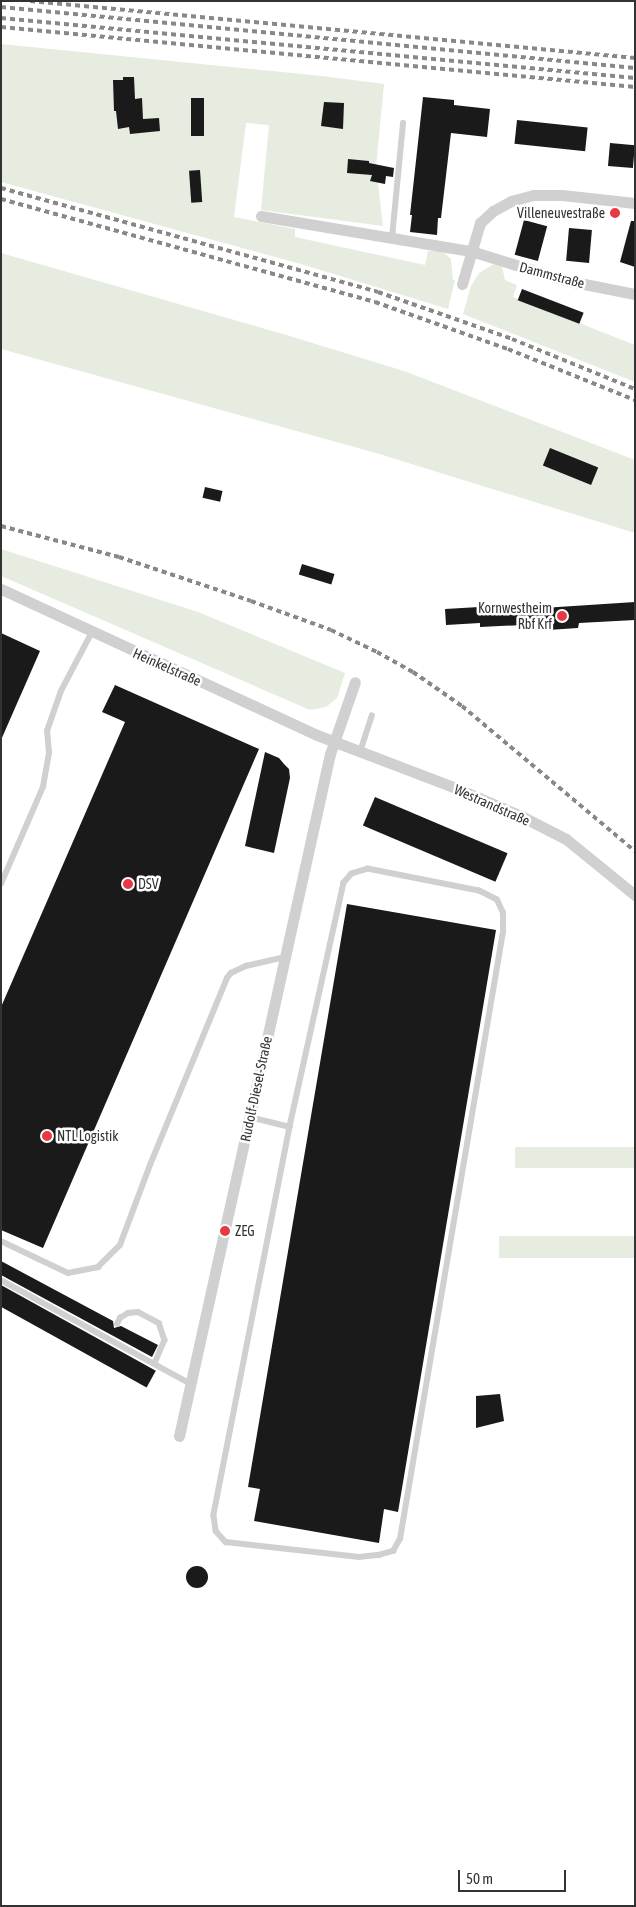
<!DOCTYPE html>
<meta charset="utf-8">
<style>
body{margin:0}
#map{position:relative;width:636px;height:1907px;overflow:hidden;background:#fff;font-family:"Asap Condensed",sans-serif}
div>[style]{position:absolute}
[style*='--x']{left:calc(var(--x)*1px);top:calc(var(--y)*1px);width:calc(var(--w)*1px);rotate:calc(var(--a)*1deg)}
.green>*{inset:0;background:#e6ecdf;transform-origin:0 0}
.building>*{inset:0;background:#1a1a1a;transform-origin:0 0}
.round{border-radius:50%}
.lane>*{height:5.5px;margin:-2.75px;padding:0 2.75px;transform-origin:2.75px;border-radius:2.75px;background:#d0d0d0}
.street>*{height:11px;margin:-5.5px;padding:0 5.5px;transform-origin:5.5px;border-radius:5.5px;background:#d0d0d0}
.rail>*{height:4px;margin-top:-2px;transform-origin:0;background:repeating-linear-gradient(90deg,#888 0 5px,transparent 0 9px)}
.dots>*{width:14px;height:14px;translate:-50% -50%;box-sizing:border-box;border:2px solid #fff;border-radius:50%}
span{translate:-50% -50%;white-space:nowrap;text-align:center;line-height:1.15;-webkit-text-stroke:5px #fff;paint-order:stroke}
.poi-label{font-size:14px;color:#333}
.right{translate:-100% -50%;text-align:right}
.left{translate:0 -50%;text-align:left}
.street-label{font-size:14px;color:#333}
.frame{position:absolute;inset:0;border:2px solid #333;pointer-events:none}
.scale{position:absolute;left:458px;top:1870px;width:108px;height:22px;box-sizing:border-box;border:2px solid #333;border-top:0;padding-left:6px;font-size:15px;line-height:18px;white-space:nowrap;color:#333;-webkit-text-stroke:4px #fff;paint-order:stroke}
</style>
<div id="map">
<div class="green">
<i style="clip-path:polygon(1px 44px,322px 76px,384px 84px,376px 167px,383px 226px,261px 210px,269px 125px,246px 123px,234px 217px,295px 229px,295px 237px,425px 265px,428px 251px,442px 251px,451px 259px,453px 280px,455px 280px,448px 309px,301px 264px,1px 182px)"></i>
<i style="clip-path:polygon(1px 253px,283px 334px,404px 371px,635px 460px,635px 533px,376px 453px,1px 349px)"></i>
<i style="clip-path:polygon(494px 264px,502px 267px,505px 280px,517px 285px,513px 297px,635px 345px,635px 382px,463px 314px,471px 286px,479px 273px)"></i>
<i style="clip-path:polygon(1px 549px,198px 612px,345px 673px,337px 698px,326px 707px,310px 710px,1px 576px)"></i>
<i style="left:635px;top:1147px;width:21px;height:120px;rotate:90deg"></i>
<i style="left:635px;top:1236px;width:22px;height:136px;rotate:90deg"></i>
</div>
<div class="building">
<i style="clip-path:polygon(123px 77px,134px 77px,135px 99px,142px 98px,143px 119px,159px 118px,160px 131px,130px 134px,129px 127px,118px 129px,116px 111px,114px 111px,113px 80px,123px 80px)"></i>
<i style="clip-path:polygon(423px 97px,454px 100px,454px 105px,490px 109px,487px 137px,451px 133px,441px 218px,438px 218px,437px 235px,410px 232px,412px 215px,410px 215px)"></i>
<i style="left:191px;top:98px;width:13px;height:38px"></i>
<i style="clip-path:polygon(324px 102px,344px 103px,343px 129px,321px 126px)"></i>
<i style="left:517px;top:120px;width:71px;height:24px;rotate:6deg"></i>
<i style="left:610px;top:143px;width:25px;height:23px;rotate:5deg"></i>
<i style="clip-path:polygon(348px 159px,369px 161px,369px 163px,394px 168px,393px 177px,386px 176px,385px 184px,370px 181px,372px 175px,347px 173px)"></i>
<i style="left:200px;top:170px;width:32px;height:11px;rotate:86deg"></i>
<i style="left:524px;top:220px;width:24px;height:36px;rotate:15deg"></i>
<i style="clip-path:polygon(631px 221px,635px 221px,635px 267px,620px 262px)"></i>
<i style="left:569px;top:228px;width:23px;height:33px;rotate:5deg"></i>
<i style="left:522px;top:289px;width:66px;height:12px;rotate:21deg"></i>
<i style="left:550px;top:448px;width:52px;height:19px;rotate:22deg"></i>
<i style="left:205px;top:487px;width:18px;height:11px;rotate:13deg"></i>
<i style="left:302px;top:564px;width:34px;height:11px;rotate:17deg"></i>
<i style="clip-path:polygon(635px 602px,635px 620px,579px 623px,578px 628px,548px 630px,545px 624px,480px 627px,480px 623px,446px 625px,445px 609px,479px 607px,479px 612px)"></i>
<i style="clip-path:polygon(1px 633px,40px 651px,1px 740px)"></i>
<i style="clip-path:polygon(115px 685px,259px 749px,43px 1248px,1px 1230px,1px 1007px,125px 722px,102px 712px)"></i>
<i style="clip-path:polygon(265px 752px,279px 758px,284px 764px,289px 769px,290px 778px,274px 853px,245px 846px)"></i>
<i style="left:375px;top:797px;width:144px;height:31px;rotate:23deg"></i>
<i style="clip-path:polygon(347px 904px,496px 930px,398px 1512px,384px 1509px,379px 1543px,254px 1521px,260px 1489px,248px 1487px)"></i>
<i style="clip-path:polygon(1px 1261px,113px 1321px,114px 1328px,121px 1326px,158px 1345px,152px 1357px,1px 1275px)"></i>
<i style="left:1px;top:1285px;width:177px;height:19px;rotate:29deg"></i>
<i style="clip-path:polygon(500px 1394px,504px 1421px,476px 1428px,476px 1396px)"></i>
<i class="round" style="left:186px;top:1566px;width:22px;height:22px"></i>
</div>
<div class="lane">
<i style="--x:392;--y:238;--w:115;--a:-84.5"></i>
<i style="--x:360;--y:752;--w:38;--a:-72"></i>
<i style="--x:1;--y:884;--w:106;--a:-66.6"></i>
<i style="--x:43;--y:787;--w:35;--a:-80"></i>
<i style="--x:49;--y:753;--w:22;--a:-95"></i>
<i style="--x:47;--y:731;--w:42;--a:-70.7"></i>
<i style="--x:61;--y:691;--w:67;--a:-62.3"></i>
<i style="--x:250;--y:1117;--w:41;--a:14"></i>
<i style="--x:290;--y:1127;--w:396;--a:101.1"></i>
<i style="--x:214;--y:1516;--w:15;--a:82"></i>
<i style="--x:216;--y:1531;--w:15;--a:48"></i>
<i style="--x:226;--y:1542;--w:134;--a:6.4"></i>
<i style="--x:359;--y:1557;--w:20;--a:-6"></i>
<i style="--x:379;--y:1555;--w:15;--a:-16"></i>
<i style="--x:393;--y:1551;--w:14;--a:-60"></i>
<i style="--x:400;--y:1539;--w:616;--a:-80.37"></i>
<i style="--x:503;--y:932;--w:19;--a:-90"></i>
<i style="--x:503;--y:913;--w:14;--a:-115"></i>
<i style="--x:497;--y:900;--w:20;--a:-153"></i>
<i style="--x:479;--y:891;--w:113;--a:-168.8"></i>
<i style="--x:368;--y:869;--w:17;--a:163"></i>
<i style="--x:352;--y:874;--w:12;--a:132"></i>
<i style="--x:344;--y:883;--w:250;--a:102.5"></i>
<i style="--x:1;--y:1241;--w:74;--a:25.5"></i>
<i style="--x:68;--y:1273;--w:31;--a:-11"></i>
<i style="--x:98;--y:1267;--w:31;--a:-45"></i>
<i style="--x:120;--y:1245;--w:85;--a:-69.4"></i>
<i style="--x:150;--y:1165;--w:202;--a:-67.6"></i>
<i style="--x:227;--y:978;--w:6;--a:-51"></i>
<i style="--x:231;--y:973;--w:17;--a:-25"></i>
<i style="--x:246;--y:966;--w:40;--a:-13"></i>
<i style="--x:1;--y:1280;--w:217;--a:28.7"></i>
<i style="--x:117;--y:1324;--w:7;--a:-63"></i>
<i style="--x:120;--y:1318;--w:9;--a:-32"></i>
<i style="--x:128;--y:1313;--w:10;--a:-6"></i>
<i style="--x:138;--y:1312;--w:24;--a:28"></i>
<i style="--x:159;--y:1323;--w:18;--a:71"></i>
<i style="--x:165;--y:1340;--w:25;--a:113"></i>
</div>
<div class="street">
<i style="--x:261;--y:216;--w:213;--a:9.5"></i>
<i style="--x:471;--y:251;--w:97;--a:17.3"></i>
<i style="--x:564;--y:280;--w:72;--a:11.2"></i>
<i style="--x:462;--y:284;--w:64;--a:-73.6"></i>
<i style="--x:480;--y:223;--w:18;--a:-43"></i>
<i style="--x:493;--y:211;--w:21;--a:-29"></i>
<i style="--x:511;--y:201;--w:23;--a:-15"></i>
<i style="--x:533;--y:195;--w:29;--a:0"></i>
<i style="--x:562;--y:195;--w:73;--a:6.3"></i>
<i style="--x:1;--y:589;--w:348;--a:24.8"></i>
<i style="--x:317;--y:735;--w:149;--a:20.9"></i>
<i style="--x:456;--y:788;--w:71;--a:23.3"></i>
<i style="--x:521;--y:816;--w:51;--a:27.1"></i>
<i style="--x:566;--y:839;--w:89;--a:39.1"></i>
<i style="--x:179;--y:1436;--w:699;--a:-77.52"></i>
<i style="--x:330;--y:754;--w:76;--a:-70.9"></i>
</div>
<div class="rail">
<i style="--x:30;--y:1;--w:608;--a:5.38"></i>
<i style="--x:1;--y:7;--w:637;--a:5.5"></i>
<i style="--x:1;--y:18;--w:637;--a:5.41"></i>
<i style="--x:1;--y:27;--w:637;--a:5.41"></i>
<i style="--x:1;--y:188;--w:391;--a:15.4"></i>
<i style="--x:378;--y:292;--w:142;--a:19.3"></i>
<i style="--x:512;--y:339;--w:133;--a:22.1"></i>
<i style="--x:1;--y:199;--w:388;--a:15.4"></i>
<i style="--x:375;--y:302;--w:141;--a:19.5"></i>
<i style="--x:508;--y:349;--w:137;--a:21.9"></i>
<i style="--x:1;--y:526;--w:122;--a:14.7"></i>
<i style="--x:119;--y:557;--w:139;--a:18.4"></i>
<i style="--x:251;--y:601;--w:85;--a:19.9"></i>
<i style="--x:331;--y:630;--w:51;--a:25.6"></i>
<i style="--x:377;--y:652;--w:41;--a:29.1"></i>
<i style="--x:413;--y:672;--w:60;--a:34.8"></i>
<i style="--x:462;--y:706;--w:226;--a:40"></i>
</div>
<div class="dots">
<i style="left:615px;top:213px;background:#e63946"></i>
<i style="left:562px;top:616px;background:#e63946"></i>
<i style="left:128px;top:884px;background:#e63946"></i>
<i style="left:47px;top:1136px;background:#e63946"></i>
<i style="left:225px;top:1231px;background:#e63946"></i>
</div>
<div class="poi-label">
<span class="right" style="left:605px;top:213px">Villeneuvestraße</span>
<span class="right" style="left:552px;top:616px">Kornwestheim<br>Rbf Krf</span>
<span class="left" style="left:138px;top:884px">DSV</span>
<span class="left" style="left:57px;top:1136px">NTL Logistik</span>
<span class="left" style="left:235px;top:1231px">ZEG</span>
</div>
<div class="street-label">
<span style="left:552px;top:275px;rotate:15deg">Dammstraße</span>
<span style="left:167px;top:667px;rotate:24deg">Heinkelstraße</span>
<span style="left:492px;top:805px;rotate:24deg">Westrandstraße</span>
<span style="left:256px;top:1089px;rotate:-78deg">Rudolf-Diesel-Straße</span>
</div>
<div class="frame"></div>
<div class="scale">50 m</div>
</div>
